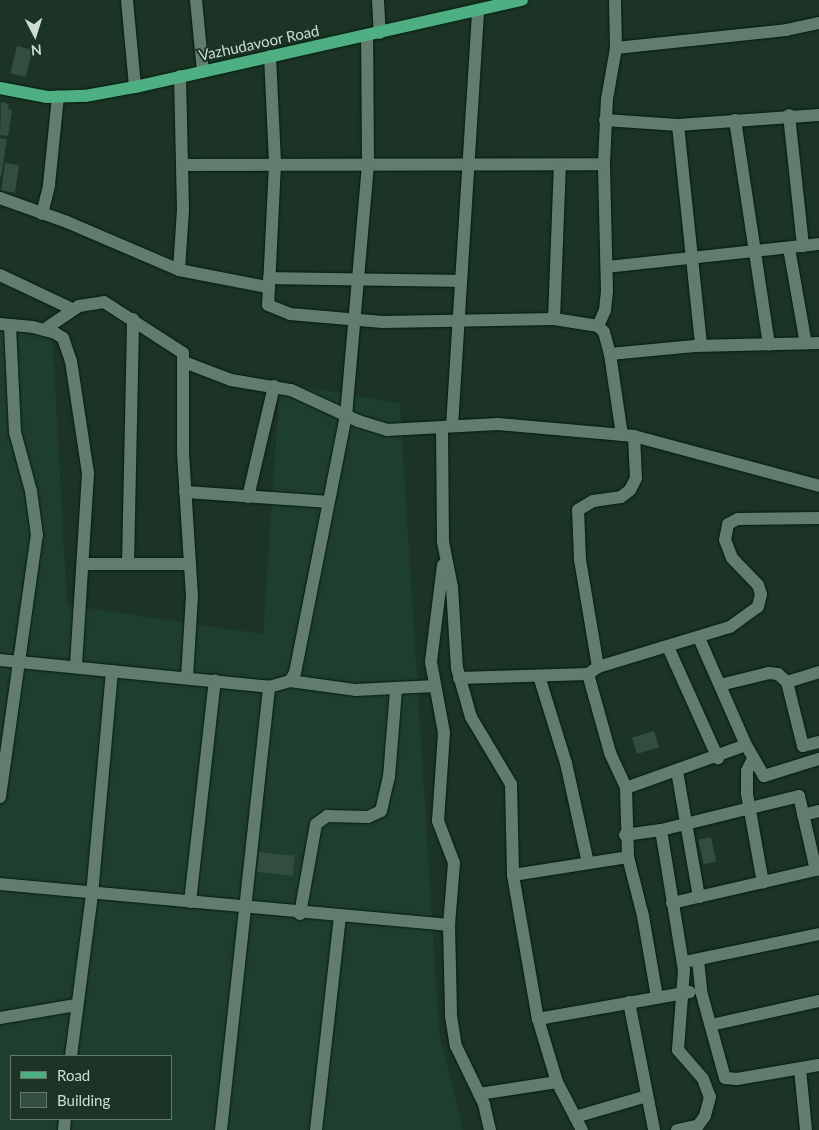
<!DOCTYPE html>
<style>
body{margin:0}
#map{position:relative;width:819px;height:1130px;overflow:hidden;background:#1b3426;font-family:Lato,sans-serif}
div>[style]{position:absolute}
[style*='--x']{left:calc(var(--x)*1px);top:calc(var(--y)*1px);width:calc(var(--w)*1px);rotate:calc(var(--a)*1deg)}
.built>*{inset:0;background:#1e3f2d}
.building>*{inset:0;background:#334d3e;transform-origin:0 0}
.roads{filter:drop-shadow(0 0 1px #031b0f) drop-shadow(0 0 1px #031b0f)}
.minor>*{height:12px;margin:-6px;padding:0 6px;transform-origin:6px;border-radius:6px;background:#627d6d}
.major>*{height:12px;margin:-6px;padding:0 6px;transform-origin:6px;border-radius:6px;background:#4eb082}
span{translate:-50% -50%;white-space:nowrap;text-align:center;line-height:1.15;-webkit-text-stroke:4px #1b3426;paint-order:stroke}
.street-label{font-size:15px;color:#ceddd4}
.legend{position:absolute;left:10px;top:1055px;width:162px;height:65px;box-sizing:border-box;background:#1b3426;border:1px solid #63786c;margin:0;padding:6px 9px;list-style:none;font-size:15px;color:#ceddd4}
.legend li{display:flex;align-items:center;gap:10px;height:25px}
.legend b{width:25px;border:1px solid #63786c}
.north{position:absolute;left:10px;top:10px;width:50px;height:50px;-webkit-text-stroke:4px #1b3426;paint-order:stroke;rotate:175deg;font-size:14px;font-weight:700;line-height:20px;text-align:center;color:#ceddd4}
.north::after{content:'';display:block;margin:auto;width:18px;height:22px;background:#ceddd4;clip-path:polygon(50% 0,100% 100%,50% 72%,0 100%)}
</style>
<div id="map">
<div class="built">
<i style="clip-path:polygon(evenodd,0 322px,52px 327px,67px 605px,263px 634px,280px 383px,400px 403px,439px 1032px,463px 1130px,0 1130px,0 322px,11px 1056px,171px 1056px,171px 1119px,11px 1119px,11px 1056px)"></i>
</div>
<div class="building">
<i style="left:17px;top:46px;width:16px;height:28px;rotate:14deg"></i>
<i style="clip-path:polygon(1px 102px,9px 104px,8px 109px,12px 110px,8px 136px,0 135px)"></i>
<i style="clip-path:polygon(0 138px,7px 139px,1px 177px,0 176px)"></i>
<i style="left:5px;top:163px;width:14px;height:28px;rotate:8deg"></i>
<i style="left:654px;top:731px;width:17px;height:23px;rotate:73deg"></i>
<i style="left:711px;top:837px;width:25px;height:13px;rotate:78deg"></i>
<i style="left:259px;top:852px;width:36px;height:20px;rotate:6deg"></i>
</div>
<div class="roads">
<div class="minor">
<i style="--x:127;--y:0;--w:87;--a:84.7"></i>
<i style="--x:196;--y:0;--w:72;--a:84.4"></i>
<i style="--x:378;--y:0;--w:33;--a:87"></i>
<i style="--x:616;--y:48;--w:171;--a:-6"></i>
<i style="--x:786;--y:30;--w:34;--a:-12"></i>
<i style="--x:270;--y:56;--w:108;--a:87.3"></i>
<i style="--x:275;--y:164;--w:141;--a:92.8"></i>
<i style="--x:268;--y:305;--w:24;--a:22"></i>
<i style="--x:290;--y:314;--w:93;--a:4.9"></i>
<i style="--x:383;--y:322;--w:171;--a:-1"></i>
<i style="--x:554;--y:319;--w:45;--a:9"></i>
<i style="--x:598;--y:326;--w:8;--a:45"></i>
<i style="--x:604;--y:332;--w:23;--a:75"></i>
<i style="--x:610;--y:354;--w:82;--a:81.6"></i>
<i style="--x:789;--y:115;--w:132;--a:83.9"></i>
<i style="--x:605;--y:120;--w:73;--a:3.9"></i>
<i style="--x:678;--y:125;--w:141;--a:-4.1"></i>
<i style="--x:735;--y:120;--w:227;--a:81.4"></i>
<i style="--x:678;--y:125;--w:221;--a:84"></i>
<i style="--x:182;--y:165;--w:422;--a:-0.1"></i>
<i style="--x:0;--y:198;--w:71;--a:19.7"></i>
<i style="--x:67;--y:222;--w:122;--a:23.2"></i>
<i style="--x:179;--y:270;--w:90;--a:10.9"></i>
<i style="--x:42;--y:214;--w:30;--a:-76"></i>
<i style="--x:49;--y:185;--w:89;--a:-84.2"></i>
<i style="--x:789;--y:248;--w:97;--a:80"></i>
<i style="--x:607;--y:267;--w:213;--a:-6.2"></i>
<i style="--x:179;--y:270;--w:61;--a:-86.2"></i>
<i style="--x:183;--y:209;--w:133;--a:-91.3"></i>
<i style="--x:0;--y:275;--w:80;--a:25.3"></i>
<i style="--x:269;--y:278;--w:190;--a:0.9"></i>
<i style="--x:554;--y:319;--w:154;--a:-87.8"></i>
<i style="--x:0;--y:324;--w:33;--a:5"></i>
<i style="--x:33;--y:327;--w:23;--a:15"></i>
<i style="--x:55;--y:333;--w:9;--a:32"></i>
<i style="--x:63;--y:338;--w:24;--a:71"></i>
<i style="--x:71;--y:361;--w:114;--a:81.4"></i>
<i style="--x:88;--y:474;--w:193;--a:93.6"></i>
<i style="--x:598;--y:326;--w:17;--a:-66"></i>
<i style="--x:605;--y:310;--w:19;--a:-84"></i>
<i style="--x:607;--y:291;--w:127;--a:-91.4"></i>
<i style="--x:604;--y:164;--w:65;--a:-87.4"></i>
<i style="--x:607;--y:99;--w:52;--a:-80"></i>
<i style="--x:616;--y:48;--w:48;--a:-91.2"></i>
<i style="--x:45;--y:329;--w:41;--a:-34.1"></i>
<i style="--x:79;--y:306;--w:25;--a:-9"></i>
<i style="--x:104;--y:302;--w:94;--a:32.8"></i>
<i style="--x:183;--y:353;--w:100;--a:90"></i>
<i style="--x:183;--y:453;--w:143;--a:86.4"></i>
<i style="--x:192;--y:596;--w:82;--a:93.5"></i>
<i style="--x:610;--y:354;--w:85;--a:-5.4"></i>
<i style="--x:695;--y:346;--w:124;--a:-1.4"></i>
<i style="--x:184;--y:362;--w:50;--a:21"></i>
<i style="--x:231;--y:380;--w:61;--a:9.5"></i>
<i style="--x:291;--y:390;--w:74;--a:24.8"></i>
<i style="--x:358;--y:421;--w:30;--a:17"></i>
<i style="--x:387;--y:430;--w:111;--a:-3.1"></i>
<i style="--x:498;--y:424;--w:137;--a:5"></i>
<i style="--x:634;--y:436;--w:192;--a:15.1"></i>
<i style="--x:452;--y:426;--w:416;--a:-86.4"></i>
<i style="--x:442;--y:428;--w:114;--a:89.5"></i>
<i style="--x:443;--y:542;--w:46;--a:78.7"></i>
<i style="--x:452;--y:587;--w:81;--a:86.5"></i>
<i style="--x:457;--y:668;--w:51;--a:74.1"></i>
<i style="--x:471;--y:717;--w:78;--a:59.2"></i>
<i style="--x:511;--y:784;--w:91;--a:88.7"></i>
<i style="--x:513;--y:875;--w:146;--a:80.2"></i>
<i style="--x:538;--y:1019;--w:66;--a:73.2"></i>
<i style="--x:557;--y:1082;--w:54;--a:62.5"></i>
<i style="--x:185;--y:492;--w:142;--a:4"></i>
<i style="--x:248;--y:497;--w:114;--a:-76.8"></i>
<i style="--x:84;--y:564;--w:106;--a:0"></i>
<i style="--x:128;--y:564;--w:245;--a:-88.8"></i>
<i style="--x:443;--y:565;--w:98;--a:97.1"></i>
<i style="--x:431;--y:662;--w:72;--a:79.6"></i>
<i style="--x:444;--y:733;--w:88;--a:93.9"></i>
<i style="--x:438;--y:821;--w:45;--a:69.1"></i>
<i style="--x:454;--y:863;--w:62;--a:94.6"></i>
<i style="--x:449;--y:925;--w:91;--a:88.7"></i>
<i style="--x:451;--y:1016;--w:30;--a:81"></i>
<i style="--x:456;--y:1046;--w:64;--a:64.2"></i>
<i style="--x:484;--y:1104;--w:27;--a:77"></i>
<i style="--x:699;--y:638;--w:117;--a:66.3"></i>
<i style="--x:746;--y:745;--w:36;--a:60"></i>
<i style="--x:764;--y:776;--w:58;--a:-17.2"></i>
<i style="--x:668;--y:647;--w:122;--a:65.8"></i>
<i style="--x:0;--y:660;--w:270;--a:5.7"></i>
<i style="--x:269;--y:687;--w:22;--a:-16"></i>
<i style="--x:290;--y:681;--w:9;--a:-58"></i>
<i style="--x:295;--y:673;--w:262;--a:-78.8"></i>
<i style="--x:346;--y:416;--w:253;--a:-85"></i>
<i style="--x:368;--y:164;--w:129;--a:-90.4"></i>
<i style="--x:598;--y:667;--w:109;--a:-99.5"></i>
<i style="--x:580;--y:559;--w:49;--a:-92.3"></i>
<i style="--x:578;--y:510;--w:17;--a:-31"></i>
<i style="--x:593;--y:501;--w:28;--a:-8"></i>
<i style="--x:621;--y:497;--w:11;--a:-38"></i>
<i style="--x:630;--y:490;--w:13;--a:-63"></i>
<i style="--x:636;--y:478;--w:42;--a:-92.7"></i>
<i style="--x:588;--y:674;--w:82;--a:74.4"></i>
<i style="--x:610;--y:753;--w:38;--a:65"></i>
<i style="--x:626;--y:788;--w:69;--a:88.3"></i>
<i style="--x:628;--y:857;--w:61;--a:75.7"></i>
<i style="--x:643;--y:916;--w:82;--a:80.2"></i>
<i style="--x:539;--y:676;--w:91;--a:72.8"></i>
<i style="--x:566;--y:763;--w:102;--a:77.6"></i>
<i style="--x:459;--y:678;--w:129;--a:-1.8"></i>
<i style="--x:588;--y:674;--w:12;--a:-35"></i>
<i style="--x:598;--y:667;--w:138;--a:-16.9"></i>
<i style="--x:730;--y:627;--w:34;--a:-36"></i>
<i style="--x:758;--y:607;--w:13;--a:-77"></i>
<i style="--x:761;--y:594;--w:9;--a:-108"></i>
<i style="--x:758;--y:585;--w:37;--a:-134"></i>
<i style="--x:732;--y:558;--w:19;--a:-111"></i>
<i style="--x:725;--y:540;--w:16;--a:-79"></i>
<i style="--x:728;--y:524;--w:11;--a:-27"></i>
<i style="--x:738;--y:519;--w:81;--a:-0.7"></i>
<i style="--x:290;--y:681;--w:67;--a:7.8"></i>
<i style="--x:356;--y:690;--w:79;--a:-2.9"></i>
<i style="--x:787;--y:682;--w:34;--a:-17"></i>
<i style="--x:720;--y:685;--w:50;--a:-13.8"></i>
<i style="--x:769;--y:673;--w:9;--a:6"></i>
<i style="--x:778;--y:674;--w:12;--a:42"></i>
<i style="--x:787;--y:682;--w:66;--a:76"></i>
<i style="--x:803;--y:746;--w:16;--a:-14"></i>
<i style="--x:753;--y:759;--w:13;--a:117"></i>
<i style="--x:747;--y:771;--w:23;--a:90"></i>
<i style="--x:747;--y:794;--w:90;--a:79.8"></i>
<i style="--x:677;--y:771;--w:128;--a:80.1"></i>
<i style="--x:626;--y:788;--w:127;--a:-19.7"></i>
<i style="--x:0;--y:797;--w:265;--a:-82"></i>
<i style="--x:37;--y:535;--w:44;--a:-97.8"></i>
<i style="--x:31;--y:491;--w:61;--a:-105.2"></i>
<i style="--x:15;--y:432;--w:107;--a:-92.7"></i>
<i style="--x:803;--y:815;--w:16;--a:-14"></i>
<i style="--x:661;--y:830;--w:142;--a:80.7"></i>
<i style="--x:684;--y:970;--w:80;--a:94.3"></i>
<i style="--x:678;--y:1050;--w:38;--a:49"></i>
<i style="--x:703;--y:1079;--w:19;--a:69"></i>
<i style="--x:710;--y:1097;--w:20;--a:105"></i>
<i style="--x:705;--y:1116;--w:17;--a:126"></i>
<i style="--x:625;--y:835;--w:36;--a:-8"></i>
<i style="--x:661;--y:830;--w:142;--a:-13.8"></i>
<i style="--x:799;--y:796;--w:76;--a:77.1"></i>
<i style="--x:513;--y:875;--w:116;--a:-8.9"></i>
<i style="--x:0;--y:884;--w:451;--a:5.2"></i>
<i style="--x:190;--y:902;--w:223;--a:-83.6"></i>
<i style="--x:672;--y:903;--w:151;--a:-13"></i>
<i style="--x:300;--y:914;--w:91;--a:-79.9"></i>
<i style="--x:316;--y:824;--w:14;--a:-36"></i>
<i style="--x:327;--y:816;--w:41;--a:1.4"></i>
<i style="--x:368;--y:817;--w:14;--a:-25"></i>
<i style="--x:381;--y:811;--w:35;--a:-77"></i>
<i style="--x:389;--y:777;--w:87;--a:-85.4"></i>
<i style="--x:698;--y:960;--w:31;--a:84"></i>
<i style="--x:701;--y:991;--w:90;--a:74.6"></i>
<i style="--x:725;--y:1078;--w:12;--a:5"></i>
<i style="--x:737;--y:1079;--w:83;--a:-9.7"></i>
<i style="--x:690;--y:961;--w:132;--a:-11.8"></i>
<i style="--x:629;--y:1002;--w:130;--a:78.9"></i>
<i style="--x:0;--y:1018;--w:77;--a:-9.7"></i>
<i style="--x:538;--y:1019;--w:154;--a:-10.1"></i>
<i style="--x:711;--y:1025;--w:111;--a:-12.5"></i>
<i style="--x:71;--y:1056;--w:162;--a:-82.6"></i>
<i style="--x:92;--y:895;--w:225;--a:-84.9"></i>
<i style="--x:800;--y:1069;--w:61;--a:84.4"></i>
<i style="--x:479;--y:1094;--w:79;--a:-8.7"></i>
<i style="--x:575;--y:1117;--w:75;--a:-16.3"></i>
<i style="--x:64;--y:1130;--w:11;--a:-85"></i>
<i style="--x:221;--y:1130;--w:446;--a:-83.8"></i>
<i style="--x:316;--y:1130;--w:214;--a:-83.6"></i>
<i style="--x:677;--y:1130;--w:19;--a:-12"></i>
</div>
<div class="major">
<i style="--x:0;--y:88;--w:48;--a:10.8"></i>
<i style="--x:47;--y:97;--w:38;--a:-2"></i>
<i style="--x:85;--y:96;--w:51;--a:-10.2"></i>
<i style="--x:135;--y:87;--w:397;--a:-12.7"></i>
</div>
</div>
<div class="street-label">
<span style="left:259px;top:43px;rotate:-12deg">Vazhudavoor Road</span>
</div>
<ul class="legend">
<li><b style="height:6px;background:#4eb082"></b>Road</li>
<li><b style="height:14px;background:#334d3e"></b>Building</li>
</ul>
<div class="north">N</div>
</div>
